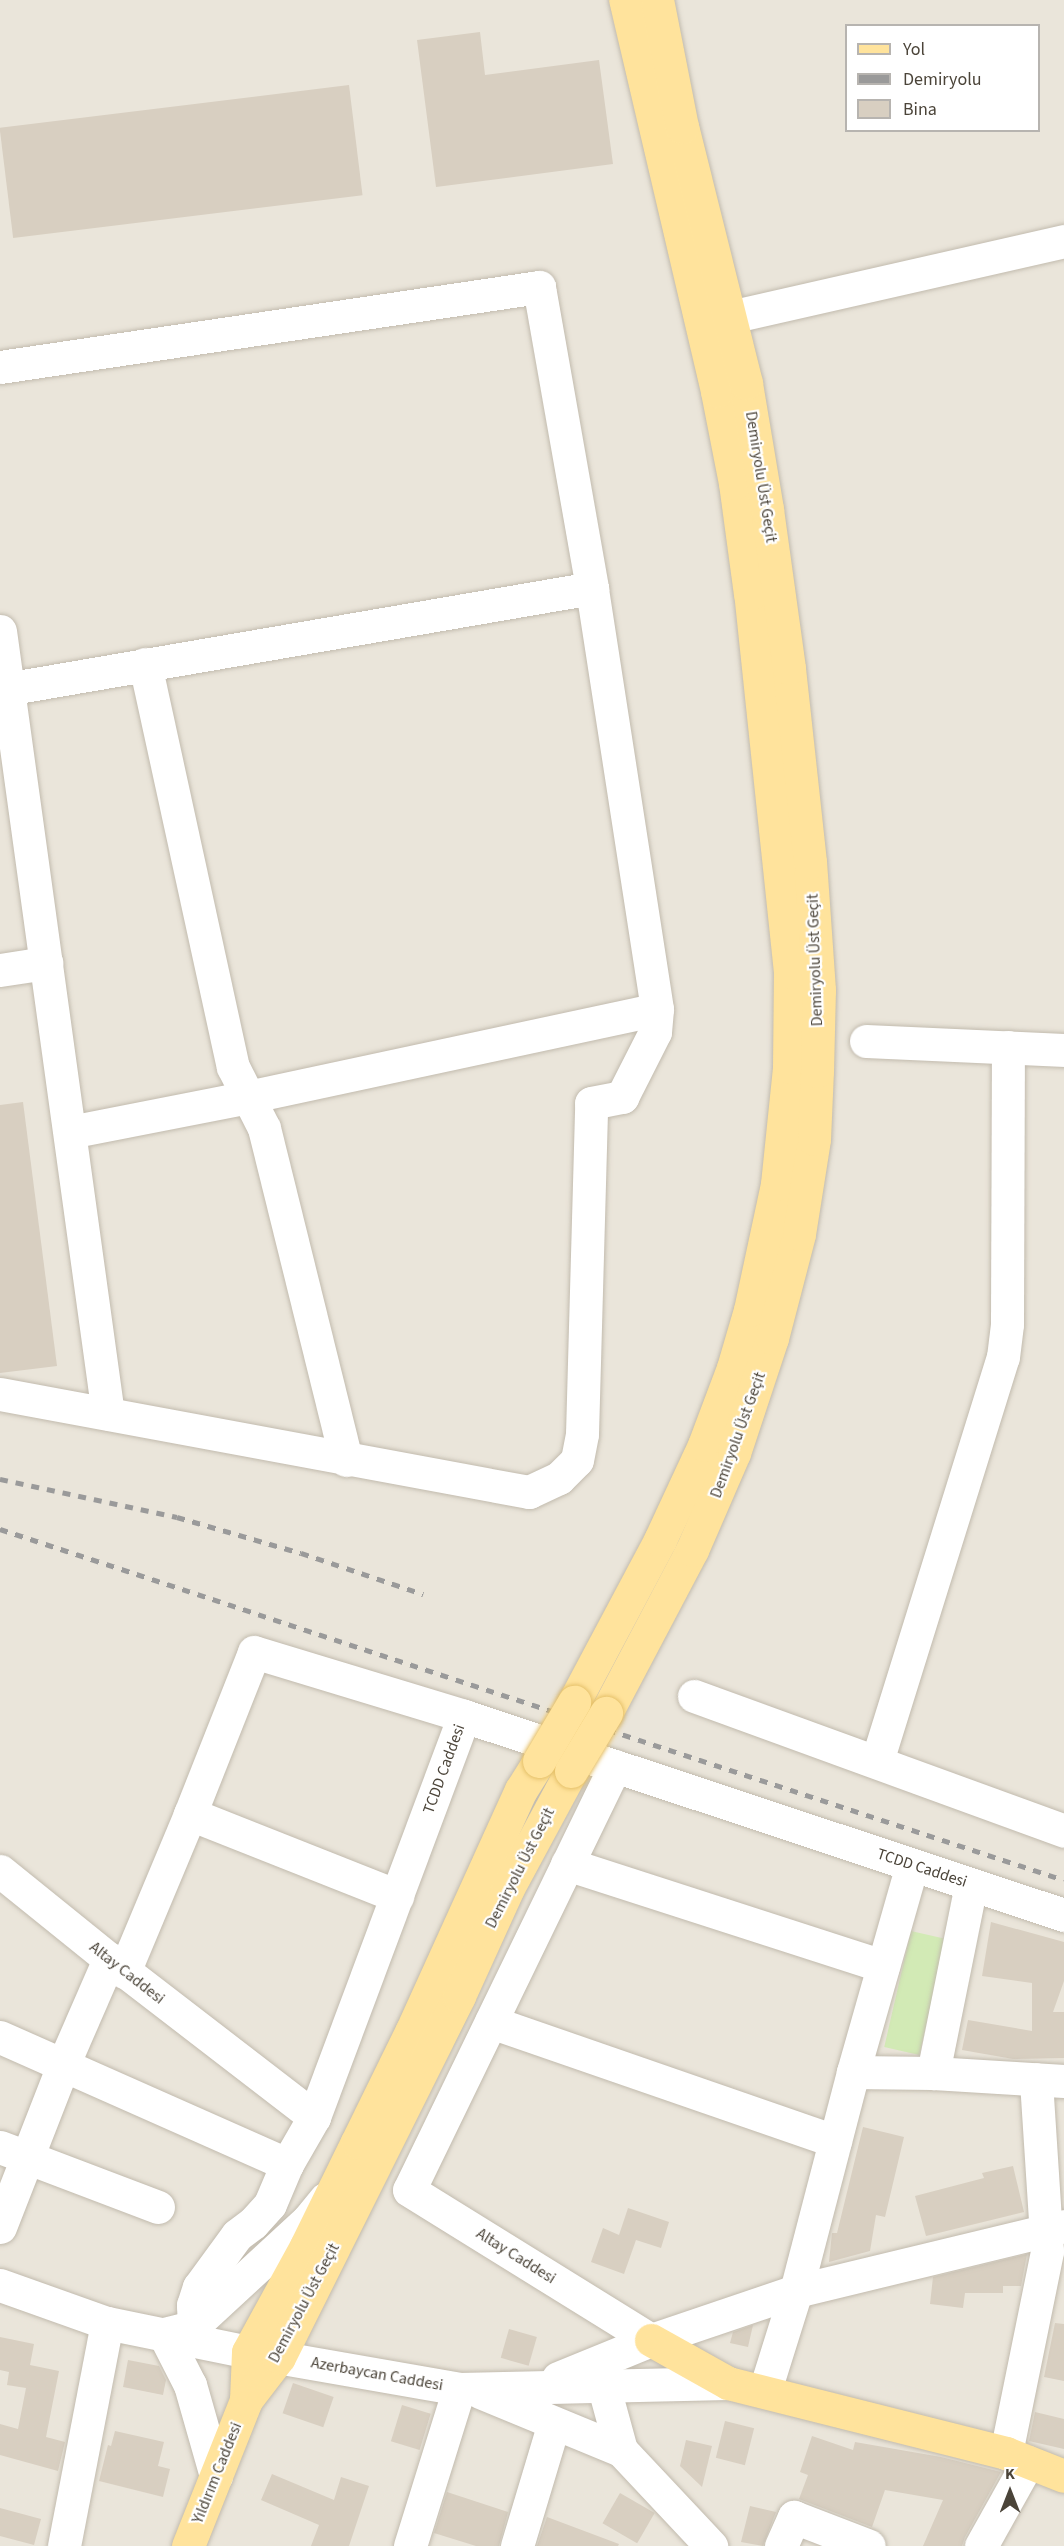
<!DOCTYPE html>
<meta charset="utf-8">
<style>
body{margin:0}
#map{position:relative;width:1064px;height:2546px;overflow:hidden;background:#f6f3ec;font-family:"Source Sans 3",sans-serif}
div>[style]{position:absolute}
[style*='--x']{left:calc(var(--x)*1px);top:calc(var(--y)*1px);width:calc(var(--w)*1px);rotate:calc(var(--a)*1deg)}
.residential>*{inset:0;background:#eae5da}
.green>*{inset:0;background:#d2eab5;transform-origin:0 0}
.building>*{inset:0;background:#d8cfc1;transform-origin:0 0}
.roads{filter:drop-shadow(0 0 2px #c2bbae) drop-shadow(0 0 2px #c2bbae)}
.minor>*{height:33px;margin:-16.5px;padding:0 16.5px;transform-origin:16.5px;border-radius:16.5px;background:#fff}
.major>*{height:33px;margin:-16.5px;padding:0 16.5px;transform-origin:16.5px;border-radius:16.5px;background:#ffe39c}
.rail>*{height:4.5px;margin-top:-2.25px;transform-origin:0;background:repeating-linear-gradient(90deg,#9a9a9a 0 8px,transparent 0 16px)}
.bridges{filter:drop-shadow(0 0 2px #e6c16a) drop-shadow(0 0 2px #e6c16a)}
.major-bridge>*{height:33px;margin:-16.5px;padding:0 16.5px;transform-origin:16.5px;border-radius:16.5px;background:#ffe39c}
span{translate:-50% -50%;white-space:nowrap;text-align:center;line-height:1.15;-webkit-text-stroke:4.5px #fff;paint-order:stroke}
.street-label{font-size:16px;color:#4b4439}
.legend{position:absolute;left:845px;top:24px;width:195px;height:108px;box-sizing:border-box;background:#fff;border:2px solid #b7b4b0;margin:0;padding:8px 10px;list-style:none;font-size:18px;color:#4b4439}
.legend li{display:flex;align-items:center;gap:12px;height:30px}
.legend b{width:30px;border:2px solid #b7b4b0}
.north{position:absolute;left:980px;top:2462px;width:60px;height:60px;-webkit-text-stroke:4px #fff;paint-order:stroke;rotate:0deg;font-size:16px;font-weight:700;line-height:24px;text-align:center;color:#4b4439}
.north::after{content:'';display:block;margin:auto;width:21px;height:27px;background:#4b4439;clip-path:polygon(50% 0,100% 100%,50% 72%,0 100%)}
</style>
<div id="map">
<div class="residential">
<i style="clip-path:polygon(evenodd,0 0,1064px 0,1064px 2546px,0 2546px,0 0,846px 26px,1038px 26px,1038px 130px,846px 130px,846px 26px)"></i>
</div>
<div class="green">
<i style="left:911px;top:1931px;width:36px;height:119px;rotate:13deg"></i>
</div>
<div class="building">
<i style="clip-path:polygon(480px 32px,485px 75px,599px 60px,613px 164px,436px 187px,417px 40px)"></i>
<i style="left:349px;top:85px;width:111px;height:352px;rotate:83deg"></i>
<i style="clip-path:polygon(23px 1102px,57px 1366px,0 1373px,0 1105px)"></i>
<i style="clip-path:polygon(991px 1922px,1064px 1942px,1064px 1981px,1053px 2012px,1064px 2012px,1064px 2058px,1013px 2059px,962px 2050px,968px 2020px,1032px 2031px,1032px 1983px,982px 1976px)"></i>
<i style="clip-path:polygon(863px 2127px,904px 2137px,885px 2217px,876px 2215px,870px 2251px,829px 2262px,832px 2233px,837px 2233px)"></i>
<i style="clip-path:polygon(1013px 2166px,1024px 2212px,926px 2236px,915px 2196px,984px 2178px,982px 2173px)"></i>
<i style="clip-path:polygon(628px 2208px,669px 2222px,661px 2248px,636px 2240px,624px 2274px,591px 2262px,603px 2228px,619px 2235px)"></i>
<i style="clip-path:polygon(1027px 2254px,1021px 2286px,1003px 2286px,1003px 2293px,965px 2293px,963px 2308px,930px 2304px,933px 2277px)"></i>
<i style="clip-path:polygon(1055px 2323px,1064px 2324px,1064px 2381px,1044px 2377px)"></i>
<i style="clip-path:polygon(753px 2325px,748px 2347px,730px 2343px,733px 2332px)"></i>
<i style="left:509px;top:2329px;width:29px;height:30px;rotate:16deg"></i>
<i style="clip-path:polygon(0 2337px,34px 2344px,30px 2365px,59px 2371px,46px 2437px,65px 2442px,58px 2471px,0 2455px,0 2424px,18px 2429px,26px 2388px,7px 2385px,9px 2372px,0 2370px)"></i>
<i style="clip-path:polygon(128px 2360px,159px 2366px,166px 2380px,163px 2395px,123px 2387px)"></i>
<i style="left:293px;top:2383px;width:43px;height:32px;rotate:19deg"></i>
<i style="left:402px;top:2405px;width:30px;height:38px;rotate:17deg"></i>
<i style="clip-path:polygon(1035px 2412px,1064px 2419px,1064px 2449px,1029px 2441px)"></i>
<i style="left:725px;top:2421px;width:30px;height:38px;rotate:14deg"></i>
<i style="clip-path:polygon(115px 2431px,164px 2442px,158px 2466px,170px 2469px,163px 2497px,99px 2481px,108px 2445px,111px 2446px)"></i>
<i style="clip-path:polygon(812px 2436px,853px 2450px,855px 2442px,941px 2457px,1001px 2472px,965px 2537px,962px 2546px,923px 2546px,943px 2500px,885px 2490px,872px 2527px,799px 2499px,808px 2475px,800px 2472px)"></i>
<i style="clip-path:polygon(686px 2440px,712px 2446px,702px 2487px,680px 2466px)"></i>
<i style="clip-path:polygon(272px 2474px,334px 2500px,341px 2477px,369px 2486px,349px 2546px,311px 2546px,319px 2525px,261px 2500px)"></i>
<i style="clip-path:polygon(447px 2492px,508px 2512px,499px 2546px,476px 2546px,434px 2533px)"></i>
<i style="left:620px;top:2493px;width:40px;height:35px;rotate:30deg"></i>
<i style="clip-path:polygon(750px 2506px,776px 2512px,763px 2546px,741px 2542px)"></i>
<i style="clip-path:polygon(0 2508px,41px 2519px,34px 2545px,0 2536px)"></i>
<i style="clip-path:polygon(547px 2517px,619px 2544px,618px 2546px,537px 2546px)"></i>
</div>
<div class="roads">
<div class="minor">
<i style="--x:730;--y:317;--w:343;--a:-12.8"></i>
<i style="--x:0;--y:367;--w:545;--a:-8.44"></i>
<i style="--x:539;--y:287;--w:306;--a:80"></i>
<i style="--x:592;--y:588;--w:601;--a:170.22"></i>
<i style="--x:0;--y:631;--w:790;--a:82.15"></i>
<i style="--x:145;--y:664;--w:412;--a:77.7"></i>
<i style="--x:233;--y:1067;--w:68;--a:63.1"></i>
<i style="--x:264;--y:1128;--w:342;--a:76.1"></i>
<i style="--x:0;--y:970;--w:47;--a:-8.7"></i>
<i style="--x:866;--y:1041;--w:198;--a:2.6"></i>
<i style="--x:70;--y:1132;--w:181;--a:-11.1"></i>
<i style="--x:248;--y:1097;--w:418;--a:-12.1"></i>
<i style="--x:0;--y:1394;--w:538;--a:10.5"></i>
<i style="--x:529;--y:1492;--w:33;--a:-25"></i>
<i style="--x:559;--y:1478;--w:25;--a:-45"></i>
<i style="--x:577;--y:1460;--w:26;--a:-79"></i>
<i style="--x:582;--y:1434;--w:331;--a:-88.4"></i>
<i style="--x:591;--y:1103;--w:32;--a:-11"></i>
<i style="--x:622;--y:1097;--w:73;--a:-63.1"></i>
<i style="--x:655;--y:1032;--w:23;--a:-85"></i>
<i style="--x:657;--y:1009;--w:426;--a:-98.8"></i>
<i style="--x:694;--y:1696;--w:394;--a:20"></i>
<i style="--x:877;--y:1761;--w:423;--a:-72.7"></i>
<i style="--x:1003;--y:1357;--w:33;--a:-83"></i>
<i style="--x:1007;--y:1324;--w:277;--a:-89.8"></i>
<i style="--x:615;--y:1766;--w:471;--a:115.9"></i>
<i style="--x:409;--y:2190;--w:285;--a:31.8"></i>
<i style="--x:190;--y:1814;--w:174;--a:-68.4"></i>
<i style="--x:254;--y:1652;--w:220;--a:16.9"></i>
<i style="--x:567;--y:1864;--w:332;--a:17.9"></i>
<i style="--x:0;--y:1871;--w:140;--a:38.9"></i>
<i style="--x:109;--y:1959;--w:259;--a:37.6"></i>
<i style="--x:124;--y:1972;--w:171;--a:-67.3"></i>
<i style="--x:190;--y:1814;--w:223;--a:21.6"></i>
<i style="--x:491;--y:2022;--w:364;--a:19.1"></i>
<i style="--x:0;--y:2037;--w:314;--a:23.9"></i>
<i style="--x:853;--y:2072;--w:80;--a:0.7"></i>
<i style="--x:933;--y:2073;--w:131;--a:3.5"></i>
<i style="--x:933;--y:2073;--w:192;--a:-78.6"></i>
<i style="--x:0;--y:2147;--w:169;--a:20.8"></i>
<i style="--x:0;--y:2227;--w:174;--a:-68.7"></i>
<i style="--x:63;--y:2065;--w:116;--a:-66.5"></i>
<i style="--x:0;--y:2285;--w:114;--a:19.6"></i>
<i style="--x:107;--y:2323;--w:144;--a:11.6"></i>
<i style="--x:248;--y:2352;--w:214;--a:9.9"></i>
<i style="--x:459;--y:2389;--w:269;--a:-1.3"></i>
<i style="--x:194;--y:2325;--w:20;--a:-93"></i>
<i style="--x:193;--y:2305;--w:19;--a:-72"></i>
<i style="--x:199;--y:2287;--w:64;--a:-53.8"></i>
<i style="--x:237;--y:2235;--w:20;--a:-37"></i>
<i style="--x:253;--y:2223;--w:25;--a:-48"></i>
<i style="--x:270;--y:2204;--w:43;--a:-67"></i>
<i style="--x:287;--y:2164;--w:54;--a:-60.1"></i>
<i style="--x:314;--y:2117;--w:428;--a:-69.5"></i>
<i style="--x:464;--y:1716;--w:632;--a:18.35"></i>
<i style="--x:558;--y:2378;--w:100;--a:-22.2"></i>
<i style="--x:651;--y:2340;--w:153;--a:-18.7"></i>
<i style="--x:796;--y:2291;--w:276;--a:-13.6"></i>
<i style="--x:603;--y:2384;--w:68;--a:74.7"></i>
<i style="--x:621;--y:2450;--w:132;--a:46.8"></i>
<i style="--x:765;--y:2390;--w:104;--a:-72.6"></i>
<i style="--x:796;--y:2291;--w:226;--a:-75.4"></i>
<i style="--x:853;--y:2072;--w:215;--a:-74.1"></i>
<i style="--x:480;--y:2392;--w:152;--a:22.4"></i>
<i style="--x:1006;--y:2453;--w:206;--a:-78.5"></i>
<i style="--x:1047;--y:2251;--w:172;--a:-93.7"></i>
<i style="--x:216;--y:2476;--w:95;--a:-105.9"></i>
<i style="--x:190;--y:2385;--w:57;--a:-117"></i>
<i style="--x:164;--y:2334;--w:29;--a:-14"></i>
<i style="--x:192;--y:2327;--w:158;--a:-42.7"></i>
<i style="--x:308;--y:2220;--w:27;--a:-51"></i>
<i style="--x:64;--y:2546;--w:227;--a:-79.1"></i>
<i style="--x:410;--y:2546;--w:164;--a:-72.7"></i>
<i style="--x:517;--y:2546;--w:128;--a:-73.3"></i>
<i style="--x:781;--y:2546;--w:32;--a:-66"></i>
<i style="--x:794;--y:2517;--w:80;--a:21.1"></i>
<i style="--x:981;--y:2546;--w:96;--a:-60.8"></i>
</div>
<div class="major">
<i style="--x:574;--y:1702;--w:183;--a:-62"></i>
<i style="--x:660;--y:1540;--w:105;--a:-65.1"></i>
<i style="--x:704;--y:1445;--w:82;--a:-69.4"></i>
<i style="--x:733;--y:1368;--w:60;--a:-73.7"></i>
<i style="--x:750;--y:1310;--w:129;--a:-77.9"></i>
<i style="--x:777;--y:1184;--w:118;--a:-84.1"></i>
<i style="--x:789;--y:1067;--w:95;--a:-89.4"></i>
<i style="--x:790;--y:972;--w:380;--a:-96"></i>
<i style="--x:750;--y:594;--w:112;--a:-97.7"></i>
<i style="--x:735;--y:483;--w:94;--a:-101.1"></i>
<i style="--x:717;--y:391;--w:402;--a:-103.2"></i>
<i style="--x:606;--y:1713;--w:184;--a:-62.2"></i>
<i style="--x:692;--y:1550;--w:106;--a:-66.6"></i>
<i style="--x:734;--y:1453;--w:121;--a:-71.7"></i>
<i style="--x:772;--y:1338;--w:107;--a:-75.4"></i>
<i style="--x:799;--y:1234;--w:96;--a:-81"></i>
<i style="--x:814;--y:1139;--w:68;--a:-87.5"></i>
<i style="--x:817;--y:1071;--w:81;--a:-88.6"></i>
<i style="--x:819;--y:990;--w:128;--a:-94"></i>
<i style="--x:810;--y:862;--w:195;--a:-96.2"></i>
<i style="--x:789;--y:668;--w:161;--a:-97.9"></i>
<i style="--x:767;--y:509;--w:128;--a:-99.5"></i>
<i style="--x:746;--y:383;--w:264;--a:-104"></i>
<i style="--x:682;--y:127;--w:129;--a:-101.1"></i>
<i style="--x:651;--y:2340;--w:88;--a:29.2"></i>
<i style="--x:728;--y:2383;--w:287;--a:14.1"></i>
<i style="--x:1006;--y:2453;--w:62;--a:21.6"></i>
<i style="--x:246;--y:2400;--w:48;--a:-87.6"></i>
<i style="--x:248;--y:2352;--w:121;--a:-61.3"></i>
<i style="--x:306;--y:2246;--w:116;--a:-63.9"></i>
<i style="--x:357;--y:2142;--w:123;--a:-63.9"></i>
<i style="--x:411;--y:2032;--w:266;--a:-65.6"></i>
<i style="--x:521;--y:1790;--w:34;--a:-58"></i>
<i style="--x:188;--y:2546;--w:157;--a:-68.3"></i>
<i style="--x:246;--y:2400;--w:54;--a:-52.5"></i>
<i style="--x:279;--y:2357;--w:403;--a:-63.5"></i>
<i style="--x:459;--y:1996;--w:116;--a:-65.6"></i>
<i style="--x:507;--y:1890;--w:135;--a:-61.7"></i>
</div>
</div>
<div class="rail">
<i style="--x:0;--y:1479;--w:181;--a:12.1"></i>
<i style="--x:177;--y:1517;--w:129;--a:16.2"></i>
<i style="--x:301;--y:1553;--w:129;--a:18.6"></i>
<i style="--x:0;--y:1529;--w:1120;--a:18.26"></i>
</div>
<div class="bridges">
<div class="major-bridge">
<i style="--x:539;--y:1761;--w:69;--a:-59.3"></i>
<i style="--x:571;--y:1771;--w:68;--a:-58.9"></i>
</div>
</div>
<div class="street-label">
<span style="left:761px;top:477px;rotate:81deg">Demiryolu Üst Geçit</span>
<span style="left:815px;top:960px;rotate:-92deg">Demiryolu Üst Geçit</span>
<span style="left:738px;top:1435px;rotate:-70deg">Demiryolu Üst Geçit</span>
<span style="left:444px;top:1769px;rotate:-70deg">TCDD Caddesi</span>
<span style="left:520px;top:1868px;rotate:-63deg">Demiryolu Üst Geçit</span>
<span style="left:922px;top:1868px;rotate:18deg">TCDD Caddesi</span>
<span style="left:127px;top:1973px;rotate:38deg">Altay Caddesi</span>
<span style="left:516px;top:2256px;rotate:32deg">Altay Caddesi</span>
<span style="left:304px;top:2303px;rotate:-62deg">Demiryolu Üst Geçit</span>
<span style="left:377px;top:2374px;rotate:10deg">Azerbaycan Caddesi</span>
<span style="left:217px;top:2473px;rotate:-68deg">Yıldırım Caddesi</span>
</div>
<ul class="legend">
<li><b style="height:8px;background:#ffe39c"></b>Yol</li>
<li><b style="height:8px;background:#9a9a9a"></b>Demiryolu</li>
<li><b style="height:16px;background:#d8cfc1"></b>Bina</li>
</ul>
<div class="north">K</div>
</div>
